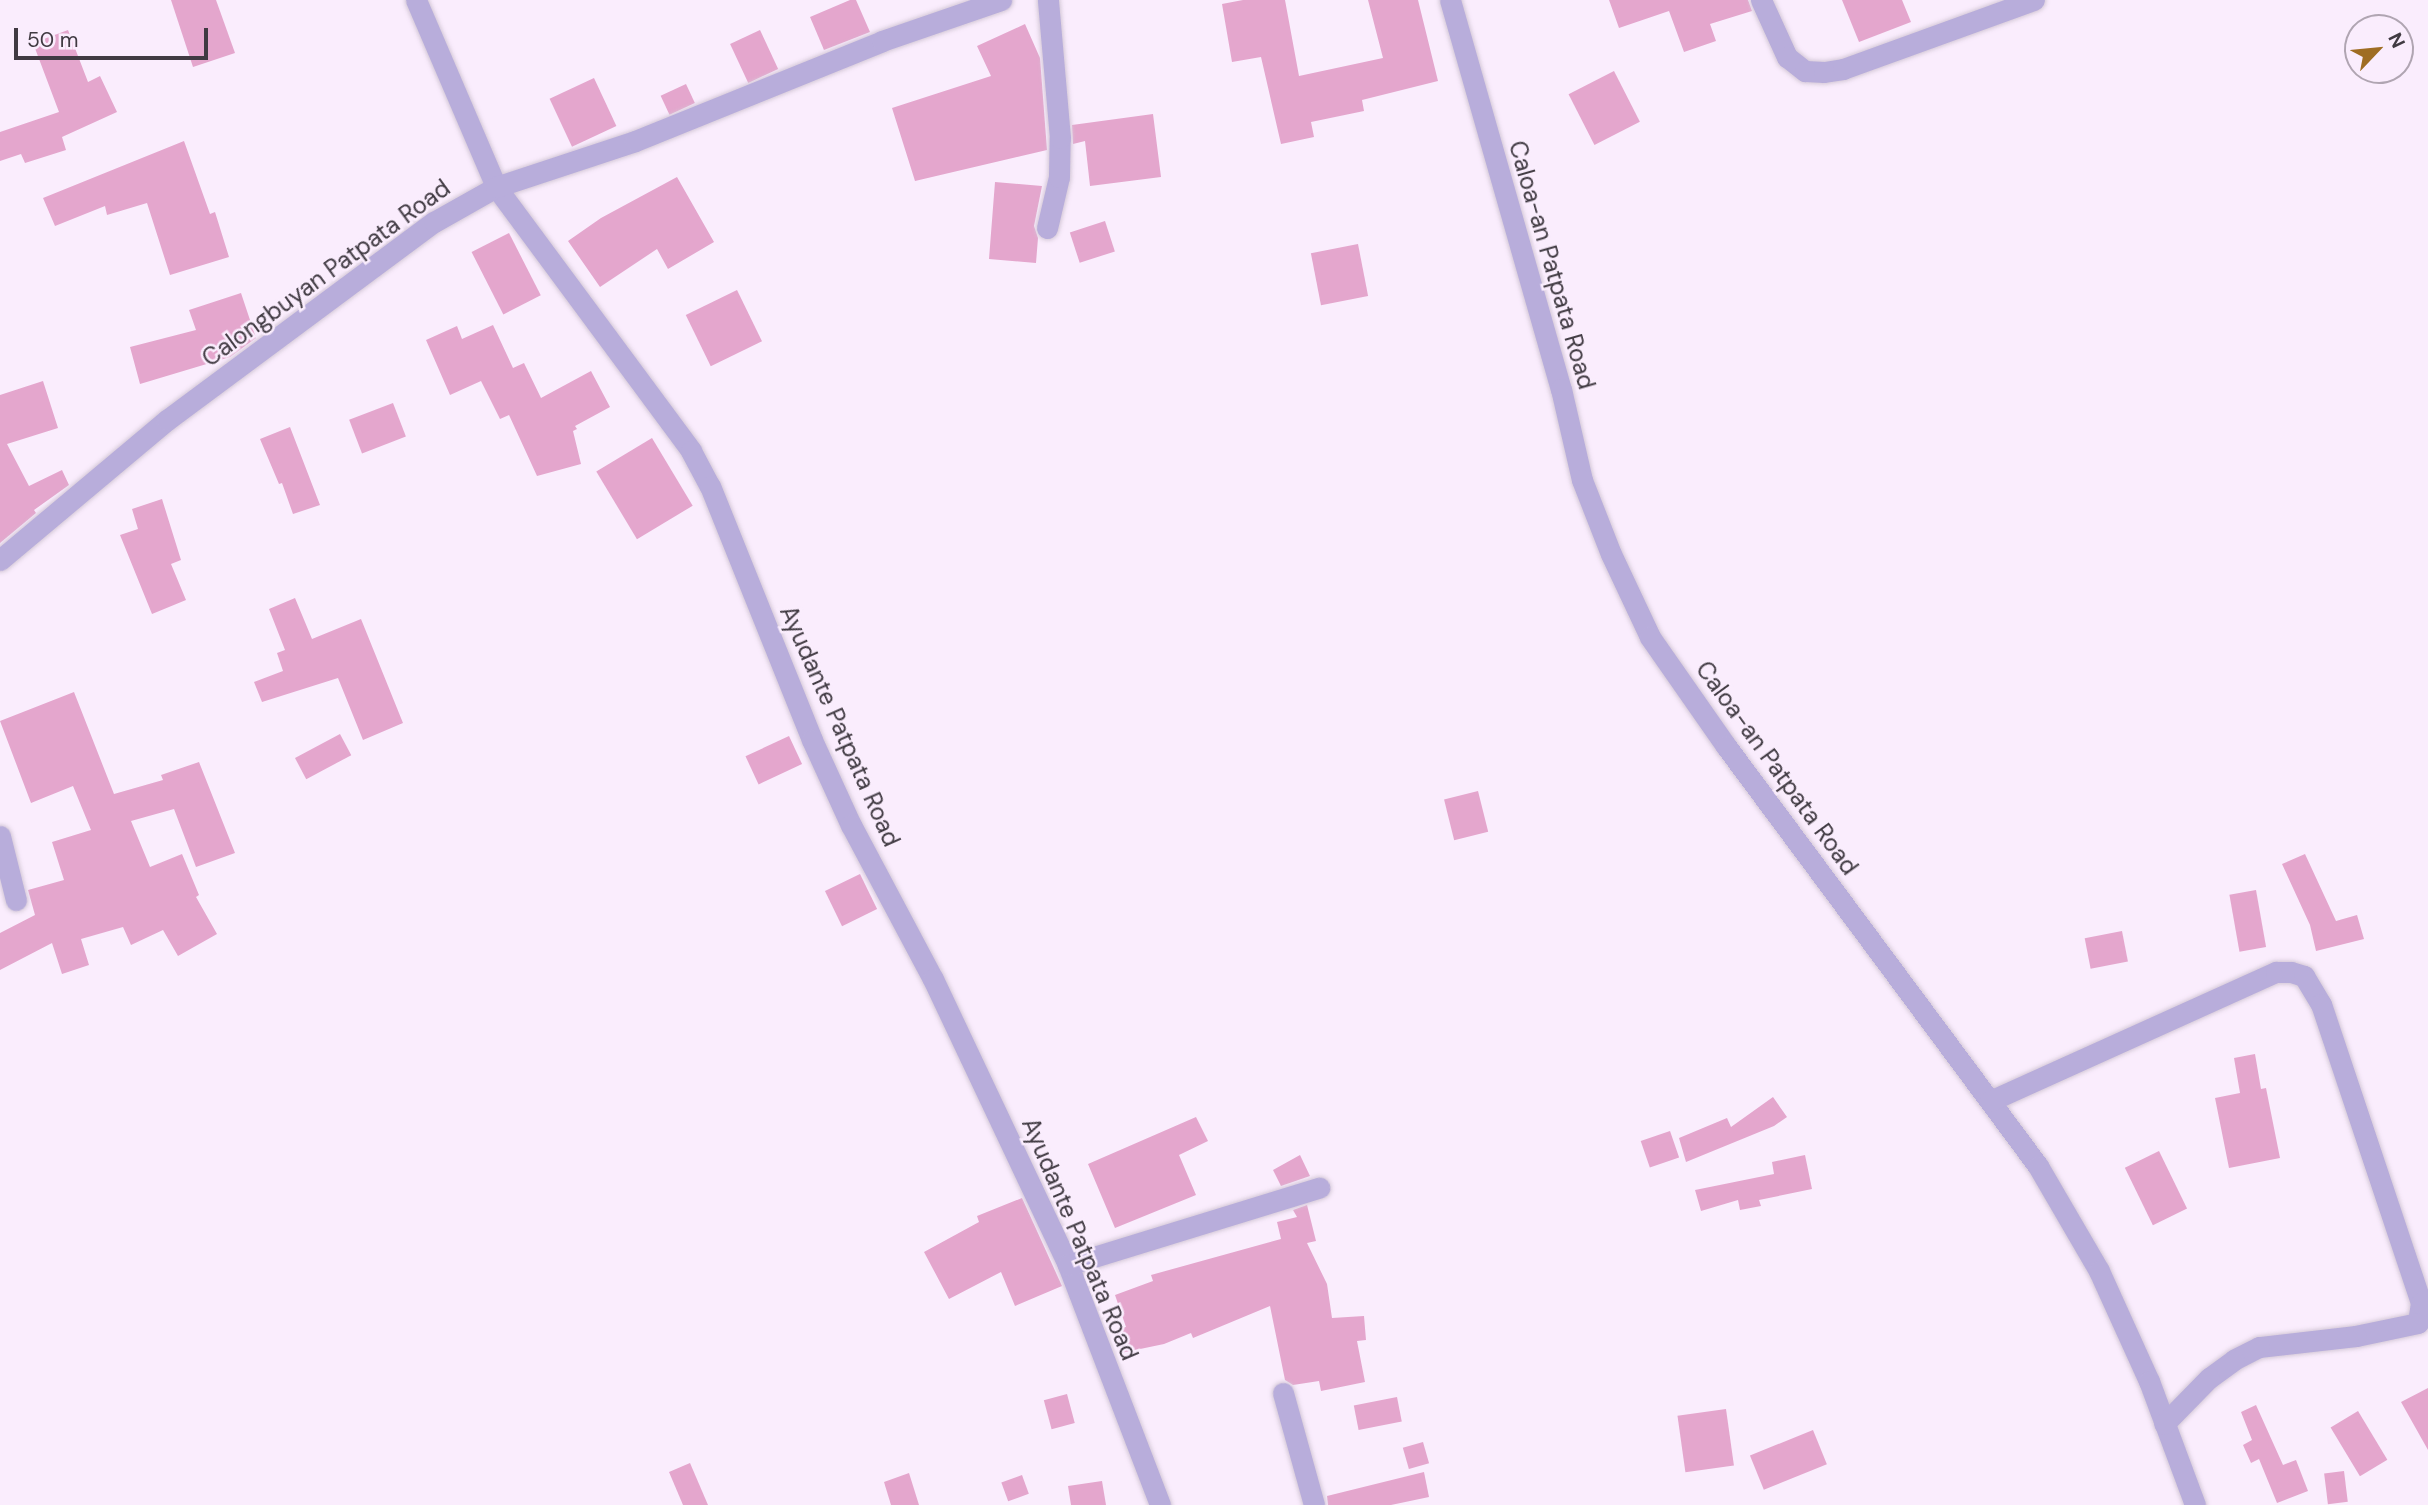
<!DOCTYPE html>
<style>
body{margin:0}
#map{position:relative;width:2428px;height:1505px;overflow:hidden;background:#faedfd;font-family:"DM Sans",sans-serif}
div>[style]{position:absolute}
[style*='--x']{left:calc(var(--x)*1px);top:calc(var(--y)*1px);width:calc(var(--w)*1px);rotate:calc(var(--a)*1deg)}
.building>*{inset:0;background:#e4a6cd;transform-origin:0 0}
.roads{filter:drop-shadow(0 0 2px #d5c9d8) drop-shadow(0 0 2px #d5c9d8)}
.street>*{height:21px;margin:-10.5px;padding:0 10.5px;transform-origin:10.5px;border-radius:10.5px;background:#b8addb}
span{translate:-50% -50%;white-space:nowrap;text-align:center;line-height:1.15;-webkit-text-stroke:5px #faedfd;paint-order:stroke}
.street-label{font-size:24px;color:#403a42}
.north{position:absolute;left:2344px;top:14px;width:70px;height:70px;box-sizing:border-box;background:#faedfd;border:2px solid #b0a5b2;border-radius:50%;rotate:64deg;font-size:19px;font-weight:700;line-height:28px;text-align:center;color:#403a42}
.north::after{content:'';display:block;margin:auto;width:24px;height:32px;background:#9f6d23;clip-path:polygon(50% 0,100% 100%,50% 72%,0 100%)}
.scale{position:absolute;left:14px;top:28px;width:194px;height:32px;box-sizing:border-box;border:4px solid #403a42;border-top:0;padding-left:9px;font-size:21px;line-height:24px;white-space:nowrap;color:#403a42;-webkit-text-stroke:5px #faedfd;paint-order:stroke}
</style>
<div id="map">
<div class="building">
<i style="clip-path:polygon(171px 0,216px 0,235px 53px,193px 67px)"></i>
<i style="clip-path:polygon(850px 0,856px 0,870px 32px,824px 50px,810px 17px)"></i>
<i style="clip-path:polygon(1243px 0,1285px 0,1299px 76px,1383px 58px,1368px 0,1418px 0,1438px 81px,1362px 100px,1364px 111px,1311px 122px,1314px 137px,1281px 144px,1261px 57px,1232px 62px,1222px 4px)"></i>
<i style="clip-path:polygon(1609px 0,1748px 0,1752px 11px,1710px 24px,1716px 41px,1684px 52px,1669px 11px,1619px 28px)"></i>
<i style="clip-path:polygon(1842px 0,1902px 0,1911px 22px,1859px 42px)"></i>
<i style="clip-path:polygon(1025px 24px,1040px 58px,1047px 150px,915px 181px,892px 108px,991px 76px,977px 46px)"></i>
<i style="clip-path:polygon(68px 30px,88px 82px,100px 76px,117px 112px,62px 137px,66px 150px,25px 163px,21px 154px,0 161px,0 132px,59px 112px,33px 43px)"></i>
<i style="left:760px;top:30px;width:43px;height:33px;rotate:65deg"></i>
<i style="left:1614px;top:71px;width:57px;height:51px;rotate:63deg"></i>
<i style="left:594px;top:78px;width:53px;height:49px;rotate:65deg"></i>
<i style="left:686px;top:84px;width:21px;height:28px;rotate:65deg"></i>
<i style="clip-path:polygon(1153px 114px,1161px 177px,1090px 186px,1085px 141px,1073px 144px,1072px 125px)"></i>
<i style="clip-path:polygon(184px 141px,210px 214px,215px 212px,229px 257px,170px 275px,147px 203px,107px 215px,105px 206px,55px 226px,43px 198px)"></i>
<i style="clip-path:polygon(677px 177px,714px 242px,668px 269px,657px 249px,600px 287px,568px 241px,601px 218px)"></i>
<i style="clip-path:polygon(995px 182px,1042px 186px,1034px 226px,1038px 238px,1036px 263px,989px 259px)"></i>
<i style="left:1105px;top:221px;width:32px;height:37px;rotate:72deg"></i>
<i style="left:509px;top:233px;width:70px;height:42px;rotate:63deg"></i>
<i style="left:1358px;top:244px;width:53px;height:48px;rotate:79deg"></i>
<i style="left:737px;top:290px;width:57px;height:57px;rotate:64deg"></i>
<i style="clip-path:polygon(241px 293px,256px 338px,230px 357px,140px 384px,130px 347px,196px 330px,189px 310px)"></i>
<i style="clip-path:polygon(493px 325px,513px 368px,524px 363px,541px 398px,591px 371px,610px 407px,575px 426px,577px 429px,573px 431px,581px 464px,537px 476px,509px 415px,500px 419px,481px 381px,450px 395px,426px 340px,457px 326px,462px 339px)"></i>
<i style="clip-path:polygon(43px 381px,58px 428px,7px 444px,29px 486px,62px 470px,69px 485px,34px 510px,36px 513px,0 543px,0 395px)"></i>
<i style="left:393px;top:403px;width:36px;height:47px;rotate:69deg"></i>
<i style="clip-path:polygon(290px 427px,320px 505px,293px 514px,282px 483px,279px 484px,260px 439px)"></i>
<i style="left:652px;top:438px;width:79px;height:65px;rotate:59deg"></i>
<i style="clip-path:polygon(162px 499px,181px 560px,171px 564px,186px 600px,152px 614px,120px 535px,138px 529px,132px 509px)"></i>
<i style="clip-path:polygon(295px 598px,312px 639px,361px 619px,403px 723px,363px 740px,338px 678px,262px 702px,254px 682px,283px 671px,277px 653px,285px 650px,269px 609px)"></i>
<i style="clip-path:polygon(74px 692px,114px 794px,163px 780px,161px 775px,199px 762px,235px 853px,196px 867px,174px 809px,131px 821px,150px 867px,182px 854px,199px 895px,196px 897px,217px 934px,178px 956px,163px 930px,131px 945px,123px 927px,81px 939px,89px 965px,62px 974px,52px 943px,0 970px,0 933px,35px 915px,28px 890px,64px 880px,52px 842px,91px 830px,73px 786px,31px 803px,0 721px)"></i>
<i style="left:340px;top:734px;width:24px;height:51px;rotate:62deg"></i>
<i style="left:789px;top:736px;width:31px;height:48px;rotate:65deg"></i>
<i style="left:1478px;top:791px;width:42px;height:35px;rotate:76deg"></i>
<i style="clip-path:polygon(2305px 854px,2336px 921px,2357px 915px,2364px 939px,2316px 951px,2310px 925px,2282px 864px)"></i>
<i style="left:860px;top:874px;width:39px;height:39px;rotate:64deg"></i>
<i style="left:2256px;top:890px;width:58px;height:27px;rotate:80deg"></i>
<i style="left:2122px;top:931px;width:31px;height:38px;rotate:79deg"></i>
<i style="clip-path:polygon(2255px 1054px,2261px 1089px,2266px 1088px,2280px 1158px,2229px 1168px,2215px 1098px,2240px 1093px,2234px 1058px)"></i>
<i style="clip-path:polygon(1773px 1097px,1787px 1117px,1774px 1126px,1686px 1162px,1679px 1138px,1727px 1118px,1731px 1127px)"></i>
<i style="clip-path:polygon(1196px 1117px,1208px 1141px,1179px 1155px,1196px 1195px,1115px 1228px,1088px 1164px)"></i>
<i style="left:1670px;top:1131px;width:28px;height:31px;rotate:71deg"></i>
<i style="left:2159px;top:1151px;width:64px;height:38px;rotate:64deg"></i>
<i style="clip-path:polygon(1300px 1155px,1310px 1176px,1281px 1186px,1273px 1170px)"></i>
<i style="clip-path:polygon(1805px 1155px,1812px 1189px,1759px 1200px,1761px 1206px,1740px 1210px,1738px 1200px,1701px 1211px,1695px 1190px,1774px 1174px,1772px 1162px)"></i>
<i style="clip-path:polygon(1022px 1198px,1062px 1286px,1015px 1306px,1001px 1272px,949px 1299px,924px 1252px,979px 1222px,977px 1216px)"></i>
<i style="clip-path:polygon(1307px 1205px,1316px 1241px,1307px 1243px,1327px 1284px,1332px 1318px,1364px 1316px,1366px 1340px,1357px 1341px,1365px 1382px,1321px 1391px,1319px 1381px,1293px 1385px,1285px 1380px,1270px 1306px,1193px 1338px,1191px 1333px,1164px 1344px,1121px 1353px,1116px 1329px,1126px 1327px,1115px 1295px,1153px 1281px,1151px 1275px,1281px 1239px,1277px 1222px,1297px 1217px,1293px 1210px)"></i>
<i style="clip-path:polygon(2428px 1388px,2428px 1450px,2401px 1402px)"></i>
<i style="left:1067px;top:1394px;width:30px;height:24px;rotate:75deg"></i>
<i style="left:1397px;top:1397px;width:25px;height:44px;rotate:79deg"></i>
<i style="clip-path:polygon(2256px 1405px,2283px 1465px,2296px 1460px,2308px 1491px,2277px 1503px,2259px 1459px,2251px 1463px,2243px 1445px,2252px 1440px,2241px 1412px)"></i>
<i style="left:1726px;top:1409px;width:57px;height:49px;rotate:82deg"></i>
<i style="left:2358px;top:1411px;width:57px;height:32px;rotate:59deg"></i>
<i style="left:1813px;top:1430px;width:37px;height:68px;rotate:68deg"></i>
<i style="left:1423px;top:1442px;width:22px;height:21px;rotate:74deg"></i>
<i style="clip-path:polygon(690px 1463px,708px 1505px,683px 1505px,669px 1472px)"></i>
<i style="left:2344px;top:1471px;width:31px;height:20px;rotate:83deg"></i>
<i style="clip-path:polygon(1424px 1472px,1429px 1497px,1391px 1505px,1328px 1505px,1327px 1496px)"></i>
<i style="clip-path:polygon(909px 1473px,919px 1505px,891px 1505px,884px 1482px)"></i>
<i style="left:1022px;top:1475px;width:20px;height:22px;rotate:70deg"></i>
<i style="clip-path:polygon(1102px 1481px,1106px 1505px,1071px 1505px,1068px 1486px)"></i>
</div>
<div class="roads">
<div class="street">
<i style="--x:416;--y:0;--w:203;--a:66.8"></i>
<i style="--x:496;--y:187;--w:328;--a:53.5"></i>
<i style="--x:691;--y:451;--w:40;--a:62"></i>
<i style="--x:710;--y:486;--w:274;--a:68.1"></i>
<i style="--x:812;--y:740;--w:94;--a:65.4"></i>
<i style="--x:851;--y:825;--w:174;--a:62"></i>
<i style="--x:933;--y:979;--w:316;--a:64.7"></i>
<i style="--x:1068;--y:1265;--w:257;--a:69"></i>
<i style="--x:1450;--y:0;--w:405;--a:74.1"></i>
<i style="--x:1561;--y:389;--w:93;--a:77"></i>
<i style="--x:1582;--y:480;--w:79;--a:68.6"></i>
<i style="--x:1611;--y:554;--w:92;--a:64.8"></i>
<i style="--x:1650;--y:637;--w:133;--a:55.1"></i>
<i style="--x:1726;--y:746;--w:523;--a:53.39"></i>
<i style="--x:2038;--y:1166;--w:121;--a:59.8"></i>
<i style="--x:2099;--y:1271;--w:121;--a:65.6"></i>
<i style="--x:2149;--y:1381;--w:132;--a:69.6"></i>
<i style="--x:1761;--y:0;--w:63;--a:65.5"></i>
<i style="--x:1787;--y:57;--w:23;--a:38"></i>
<i style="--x:1805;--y:71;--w:19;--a:3"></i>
<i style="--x:1824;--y:72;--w:19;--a:-9"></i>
<i style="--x:1843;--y:69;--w:203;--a:-19.9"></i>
<i style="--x:1047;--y:228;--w:52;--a:-76.8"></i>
<i style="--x:1059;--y:177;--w:39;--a:-89"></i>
<i style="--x:1060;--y:138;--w:139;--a:-95"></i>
<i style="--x:0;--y:560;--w:218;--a:-40"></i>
<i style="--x:167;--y:420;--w:332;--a:-36.6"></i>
<i style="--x:434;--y:222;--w:71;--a:-29.4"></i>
<i style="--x:496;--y:187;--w:146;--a:-18.3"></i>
<i style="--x:635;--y:141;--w:266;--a:-22"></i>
<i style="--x:882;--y:41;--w:126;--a:-19"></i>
<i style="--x:0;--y:836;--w:66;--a:76"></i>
<i style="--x:1990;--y:1101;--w:314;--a:-24.3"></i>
<i style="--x:2276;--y:972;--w:15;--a:0"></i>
<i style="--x:2291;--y:972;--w:14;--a:17"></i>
<i style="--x:2304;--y:976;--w:33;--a:59"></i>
<i style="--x:2321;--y:1004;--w:315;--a:71.5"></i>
<i style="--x:2421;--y:1303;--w:20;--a:99"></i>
<i style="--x:2418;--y:1323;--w:63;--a:168.2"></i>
<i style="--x:2356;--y:1336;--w:98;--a:173.5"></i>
<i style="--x:2259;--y:1347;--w:28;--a:153"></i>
<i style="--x:2234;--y:1360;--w:31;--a:144"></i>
<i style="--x:2209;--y:1378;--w:64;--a:134.4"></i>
<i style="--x:1068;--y:1265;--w:263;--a:-17.1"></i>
<i style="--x:1283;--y:1393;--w:116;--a:74.5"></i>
</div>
</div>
<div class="street-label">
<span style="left:1552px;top:265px;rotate:74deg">Caloa-an Patpata Road</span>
<span style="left:326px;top:273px;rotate:-36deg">Calongbuyan Patpata Road</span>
<span style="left:840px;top:726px;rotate:66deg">Ayudante Patpata Road</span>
<span style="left:1777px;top:768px;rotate:54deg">Caloa-an Patpata Road</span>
<span style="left:1080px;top:1239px;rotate:67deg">Ayudante Patpata Road</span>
</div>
<div class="north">N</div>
<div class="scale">50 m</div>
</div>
